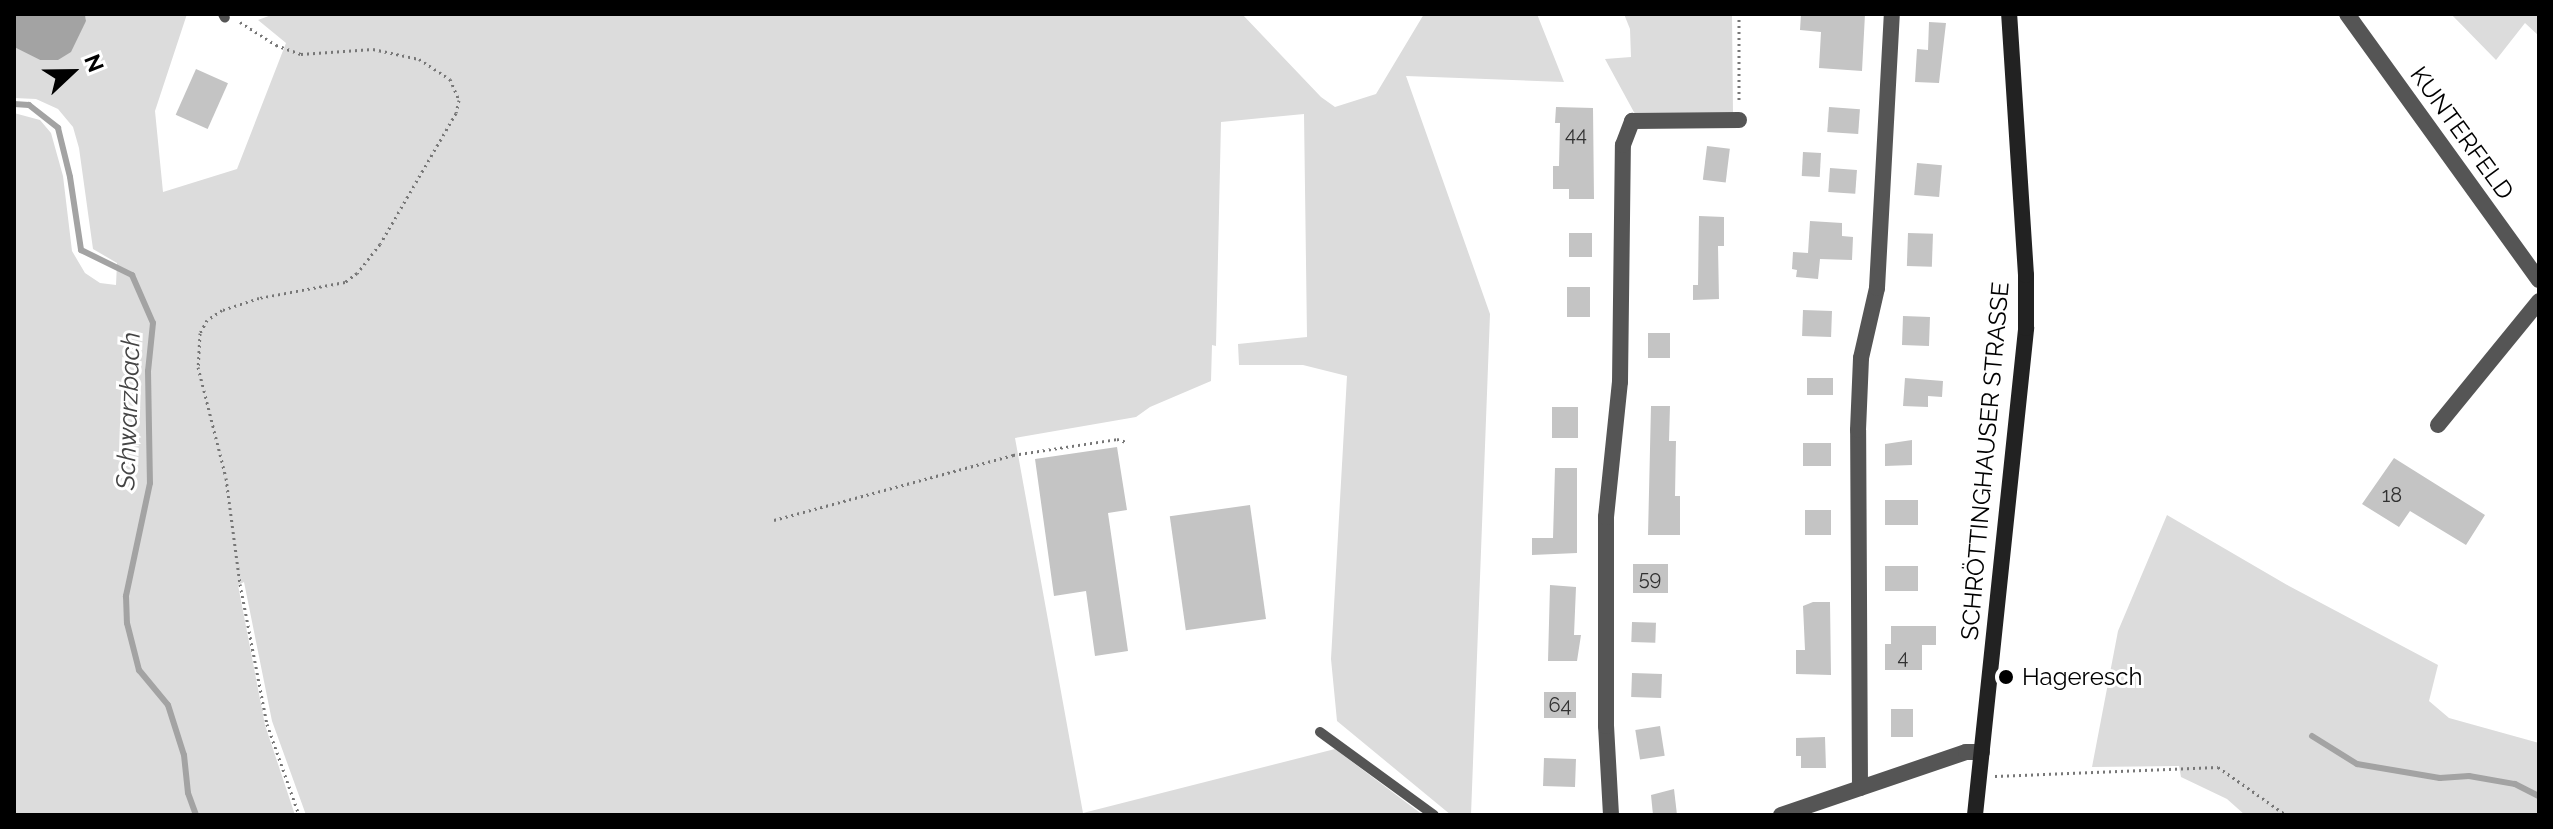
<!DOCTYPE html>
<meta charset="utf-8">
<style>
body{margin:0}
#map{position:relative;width:2553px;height:829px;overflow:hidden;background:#fff;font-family:Raleway,sans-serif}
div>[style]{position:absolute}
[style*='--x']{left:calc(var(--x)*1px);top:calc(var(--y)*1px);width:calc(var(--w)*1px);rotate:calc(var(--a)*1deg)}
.green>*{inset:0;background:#dcdcdc}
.water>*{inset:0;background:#a3a3a3}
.stream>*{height:6px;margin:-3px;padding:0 3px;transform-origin:3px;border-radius:3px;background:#a3a3a3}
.building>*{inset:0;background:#c4c4c4;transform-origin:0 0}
.path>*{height:3px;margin-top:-1.5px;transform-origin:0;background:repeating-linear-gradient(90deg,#777 0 2px,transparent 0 6px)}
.lane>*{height:10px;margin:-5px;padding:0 5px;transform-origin:5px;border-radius:5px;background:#555}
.street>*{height:16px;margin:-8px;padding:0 8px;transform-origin:8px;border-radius:8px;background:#555}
.secondary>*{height:16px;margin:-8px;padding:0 8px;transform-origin:8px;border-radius:8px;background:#222}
.dots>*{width:22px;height:22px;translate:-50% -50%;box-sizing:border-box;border:4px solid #fff;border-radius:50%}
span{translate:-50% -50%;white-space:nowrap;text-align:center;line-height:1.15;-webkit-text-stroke:6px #fff;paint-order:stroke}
.number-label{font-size:20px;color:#313131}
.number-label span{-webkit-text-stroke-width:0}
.street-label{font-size:24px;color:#000}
.poi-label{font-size:24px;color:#000}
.left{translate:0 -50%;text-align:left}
.water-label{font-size:26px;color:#444;font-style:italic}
.frame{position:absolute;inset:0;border:16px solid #000;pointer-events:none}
.north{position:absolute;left:32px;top:32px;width:80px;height:80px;-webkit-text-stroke:6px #fff;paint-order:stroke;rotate:68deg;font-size:22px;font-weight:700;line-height:32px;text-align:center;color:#000}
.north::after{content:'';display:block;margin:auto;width:28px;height:36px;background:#000;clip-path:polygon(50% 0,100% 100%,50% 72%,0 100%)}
</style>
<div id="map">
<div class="green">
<i style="clip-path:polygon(85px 14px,187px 14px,155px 111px,163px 192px,237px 169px,286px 43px,258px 20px,274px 14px,1242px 14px,1321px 97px,1335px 107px,1376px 94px,1424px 14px,1537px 14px,1564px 82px,1406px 76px,1490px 314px,1471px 815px,1451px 815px,1337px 721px,1331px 659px,1347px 376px,1303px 365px,1239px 365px,1238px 344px,1307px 337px,1304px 114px,1221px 122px,1216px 346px,1212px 345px,1211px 381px,1150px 407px,1136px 417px,1015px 438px,1083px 813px,1335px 749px,1423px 815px,306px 815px,272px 721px,244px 582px,238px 585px,265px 725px,295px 815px,14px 815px,14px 113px,40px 120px,51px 133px,63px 176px,72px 251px,85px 273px,100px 283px,116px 285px,117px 263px,93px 249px,79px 148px,73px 127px,58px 109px,36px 99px,14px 98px,14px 47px,40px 60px,86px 21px)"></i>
<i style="clip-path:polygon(1624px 14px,1732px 14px,1733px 114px,1635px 114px,1605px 59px,1631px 57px,1630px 29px)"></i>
<i style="clip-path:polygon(2451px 14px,2539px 14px,2539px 36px,2525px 23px,2496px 60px)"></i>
<i style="clip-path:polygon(2167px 515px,2289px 586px,2438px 665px,2429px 701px,2449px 718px,2539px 743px,2539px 815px,2245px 815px,2227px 799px,2181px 777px,2179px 766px,2092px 767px,2118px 631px)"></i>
</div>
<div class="water">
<i style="clip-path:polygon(14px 14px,85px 14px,86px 21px,71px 52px,58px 60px,40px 60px,14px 47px)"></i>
</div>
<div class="stream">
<i style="--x:14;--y:104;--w:15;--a:4"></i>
<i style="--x:29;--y:105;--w:37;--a:38"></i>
<i style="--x:58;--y:128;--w:50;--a:76.2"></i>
<i style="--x:70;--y:177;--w:74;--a:81.4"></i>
<i style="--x:81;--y:250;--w:57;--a:26.1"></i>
<i style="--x:132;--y:275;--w:52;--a:66.4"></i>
<i style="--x:153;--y:323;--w:48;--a:95.9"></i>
<i style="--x:148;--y:371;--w:112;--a:89"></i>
<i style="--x:150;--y:483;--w:116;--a:102"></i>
<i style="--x:126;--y:596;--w:27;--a:88"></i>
<i style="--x:127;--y:623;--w:49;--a:75.7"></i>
<i style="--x:139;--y:670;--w:45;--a:50.4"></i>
<i style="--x:168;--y:705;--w:52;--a:72.3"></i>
<i style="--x:184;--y:755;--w:38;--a:84"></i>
<i style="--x:188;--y:793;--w:23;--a:70"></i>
<i style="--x:2312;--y:736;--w:53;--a:31.9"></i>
<i style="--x:2357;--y:764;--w:84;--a:9.6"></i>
<i style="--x:2440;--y:778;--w:29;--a:-4"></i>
<i style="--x:2469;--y:776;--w:47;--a:9.9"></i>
<i style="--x:2515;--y:784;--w:27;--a:27"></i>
</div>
<div class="building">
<i style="clip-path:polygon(1801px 14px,1865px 14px,1862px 71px,1819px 68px,1821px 32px,1800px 30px)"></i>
<i style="clip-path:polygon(1929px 22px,1946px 23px,1939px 83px,1915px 82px,1917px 49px,1928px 50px)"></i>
<i style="left:196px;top:69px;width:35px;height:50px;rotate:24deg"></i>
<i style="clip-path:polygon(1556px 107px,1593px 108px,1594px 199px,1569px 199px,1569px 189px,1553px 189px,1553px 166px,1559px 166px,1560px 123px,1555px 123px)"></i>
<i style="left:1829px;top:107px;width:31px;height:25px;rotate:4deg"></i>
<i style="left:1707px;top:146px;width:23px;height:34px;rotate:7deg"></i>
<i style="left:1803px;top:152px;width:18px;height:24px;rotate:3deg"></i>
<i style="left:1917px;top:163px;width:25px;height:32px;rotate:5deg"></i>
<i style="left:1830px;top:168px;width:27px;height:24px;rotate:4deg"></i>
<i style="clip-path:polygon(1699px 216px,1724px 217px,1724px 246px,1718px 246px,1719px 299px,1693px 300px,1693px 285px,1698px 285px)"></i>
<i style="clip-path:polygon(1810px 221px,1842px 223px,1842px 236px,1853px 237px,1852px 260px,1820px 259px,1818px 279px,1796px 277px,1797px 270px,1792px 269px,1793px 252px,1808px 253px)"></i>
<i style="left:1569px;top:233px;width:23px;height:24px"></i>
<i style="left:1908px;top:233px;width:25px;height:33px;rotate:2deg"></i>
<i style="left:1567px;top:287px;width:23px;height:30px"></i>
<i style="left:1803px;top:310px;width:29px;height:26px;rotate:2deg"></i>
<i style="left:1903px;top:316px;width:27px;height:29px;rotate:2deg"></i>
<i style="left:1648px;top:333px;width:22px;height:25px"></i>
<i style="left:1807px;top:378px;width:26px;height:17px"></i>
<i style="clip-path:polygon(1905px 378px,1943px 381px,1942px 397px,1928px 396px,1928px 407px,1903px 406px)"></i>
<i style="clip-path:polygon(1651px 406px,1670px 406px,1669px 441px,1676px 441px,1675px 496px,1680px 496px,1680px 535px,1648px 535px)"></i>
<i style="left:1552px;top:407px;width:26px;height:31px"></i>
<i style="clip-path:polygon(1912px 440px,1912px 465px,1885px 466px,1885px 444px)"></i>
<i style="left:1831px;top:443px;width:23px;height:28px;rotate:90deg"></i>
<i style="clip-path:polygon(1117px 447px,1127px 510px,1108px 513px,1128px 651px,1095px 656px,1086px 591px,1054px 596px,1035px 459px)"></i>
<i style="clip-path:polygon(2394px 458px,2485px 515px,2466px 545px,2410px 511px,2399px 527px,2362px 504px)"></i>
<i style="clip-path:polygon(1555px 468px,1577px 468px,1577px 553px,1532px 555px,1532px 538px,1553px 538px)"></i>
<i style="left:1918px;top:500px;width:25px;height:33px;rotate:90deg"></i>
<i style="left:1250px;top:505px;width:115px;height:81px;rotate:82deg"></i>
<i style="left:1831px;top:510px;width:25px;height:26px;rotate:90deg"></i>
<i style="left:1633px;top:564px;width:35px;height:29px"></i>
<i style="left:1885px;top:566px;width:33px;height:25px"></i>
<i style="clip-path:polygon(1550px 585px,1576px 587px,1574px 635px,1581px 635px,1577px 661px,1548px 661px)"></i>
<i style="clip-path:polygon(1813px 602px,1830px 602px,1831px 675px,1796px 674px,1796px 650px,1805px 650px,1803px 606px)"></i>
<i style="left:1632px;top:622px;width:24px;height:20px;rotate:2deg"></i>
<i style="clip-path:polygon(1891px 626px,1936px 626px,1936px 645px,1922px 645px,1922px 670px,1885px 670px,1885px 644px,1891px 644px)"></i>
<i style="left:1632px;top:673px;width:30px;height:24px;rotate:2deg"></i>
<i style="left:1544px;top:692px;width:32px;height:26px"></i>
<i style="left:1913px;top:709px;width:28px;height:22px;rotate:90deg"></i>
<i style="left:1660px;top:726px;width:30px;height:25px;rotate:81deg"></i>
<i style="clip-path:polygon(1825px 737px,1826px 768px,1801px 768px,1801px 756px,1796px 756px,1796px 738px)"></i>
<i style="left:1544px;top:758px;width:32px;height:28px;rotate:2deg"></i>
<i style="clip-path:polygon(1674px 789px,1677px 815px,1653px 815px,1651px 795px)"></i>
</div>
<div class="path">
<i style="--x:1739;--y:14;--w:88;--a:90"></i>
<i style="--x:240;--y:22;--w:43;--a:32.6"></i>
<i style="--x:276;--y:45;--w:27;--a:20"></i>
<i style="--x:301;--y:54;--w:72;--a:-4"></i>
<i style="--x:373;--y:49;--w:47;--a:12.3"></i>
<i style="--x:419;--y:59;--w:37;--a:33"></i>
<i style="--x:450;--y:79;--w:23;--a:67"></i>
<i style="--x:459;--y:100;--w:13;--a:103"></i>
<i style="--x:456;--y:113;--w:151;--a:120.1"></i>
<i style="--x:380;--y:244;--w:37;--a:128"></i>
<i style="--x:357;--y:273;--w:15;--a:143"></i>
<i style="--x:345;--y:282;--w:87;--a:169.5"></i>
<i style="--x:259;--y:298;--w:39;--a:162"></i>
<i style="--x:222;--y:310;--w:18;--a:146"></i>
<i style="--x:207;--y:320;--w:15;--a:118"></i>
<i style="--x:200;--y:333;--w:34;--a:93"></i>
<i style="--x:198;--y:367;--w:114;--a:75.8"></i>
<i style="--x:226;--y:478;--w:107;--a:82.5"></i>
<i style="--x:240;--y:584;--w:143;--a:79.1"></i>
<i style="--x:267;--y:724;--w:96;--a:70.6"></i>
<i style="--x:774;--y:520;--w:248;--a:-15.2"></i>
<i style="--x:1013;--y:455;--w:105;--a:-8.7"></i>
<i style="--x:1117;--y:439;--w:9;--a:18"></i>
<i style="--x:1995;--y:776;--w:223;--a:-2.3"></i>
<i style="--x:2218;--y:767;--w:83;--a:35.2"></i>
</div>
<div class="lane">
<i style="--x:223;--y:14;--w:4;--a:63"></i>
<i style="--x:1320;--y:732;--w:141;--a:36.1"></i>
</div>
<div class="street">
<i style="--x:2347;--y:14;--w:328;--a:54.2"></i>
<i style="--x:2438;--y:425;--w:160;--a:-50.8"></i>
<i style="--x:1860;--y:788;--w:358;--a:-90.3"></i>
<i style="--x:1858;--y:430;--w:72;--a:-87.6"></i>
<i style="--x:1861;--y:358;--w:72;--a:-77.1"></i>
<i style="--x:1877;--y:288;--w:274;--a:-86.9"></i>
<i style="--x:1611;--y:815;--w:89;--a:-93.2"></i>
<i style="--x:1606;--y:726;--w:209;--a:-90"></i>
<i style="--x:1606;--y:517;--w:136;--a:-84.1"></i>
<i style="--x:1620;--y:382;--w:237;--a:-89.3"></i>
<i style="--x:1623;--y:145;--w:26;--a:-69"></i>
<i style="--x:1632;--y:121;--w:107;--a:-0.5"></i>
<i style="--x:1781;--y:815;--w:195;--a:-18.8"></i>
<i style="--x:1966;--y:752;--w:16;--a:0"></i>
</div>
<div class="secondary">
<i style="--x:1975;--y:815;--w:490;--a:-84"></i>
<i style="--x:2026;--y:328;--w:53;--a:-90"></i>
<i style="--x:2026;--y:275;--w:262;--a:-93.7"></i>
</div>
<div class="dots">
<i style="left:2006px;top:677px;background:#000"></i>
</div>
<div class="number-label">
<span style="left:1576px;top:134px">44</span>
<span style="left:2392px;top:495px">18</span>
<span style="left:1650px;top:578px">59</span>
<span style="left:1903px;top:657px">4</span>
<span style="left:1560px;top:705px">64</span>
</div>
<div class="street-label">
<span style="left:2462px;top:133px;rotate:54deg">KUNTERFELD</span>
<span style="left:1985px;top:461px;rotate:-85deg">SCHRÖTTINGHAUSER STRASSE</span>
</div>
<div class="poi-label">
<span class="left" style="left:2022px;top:677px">Hageresch</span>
</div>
<div class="water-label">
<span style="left:129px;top:411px;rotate:-88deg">Schwarzbach</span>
</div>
<div class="frame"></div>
<div class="north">N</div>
</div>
